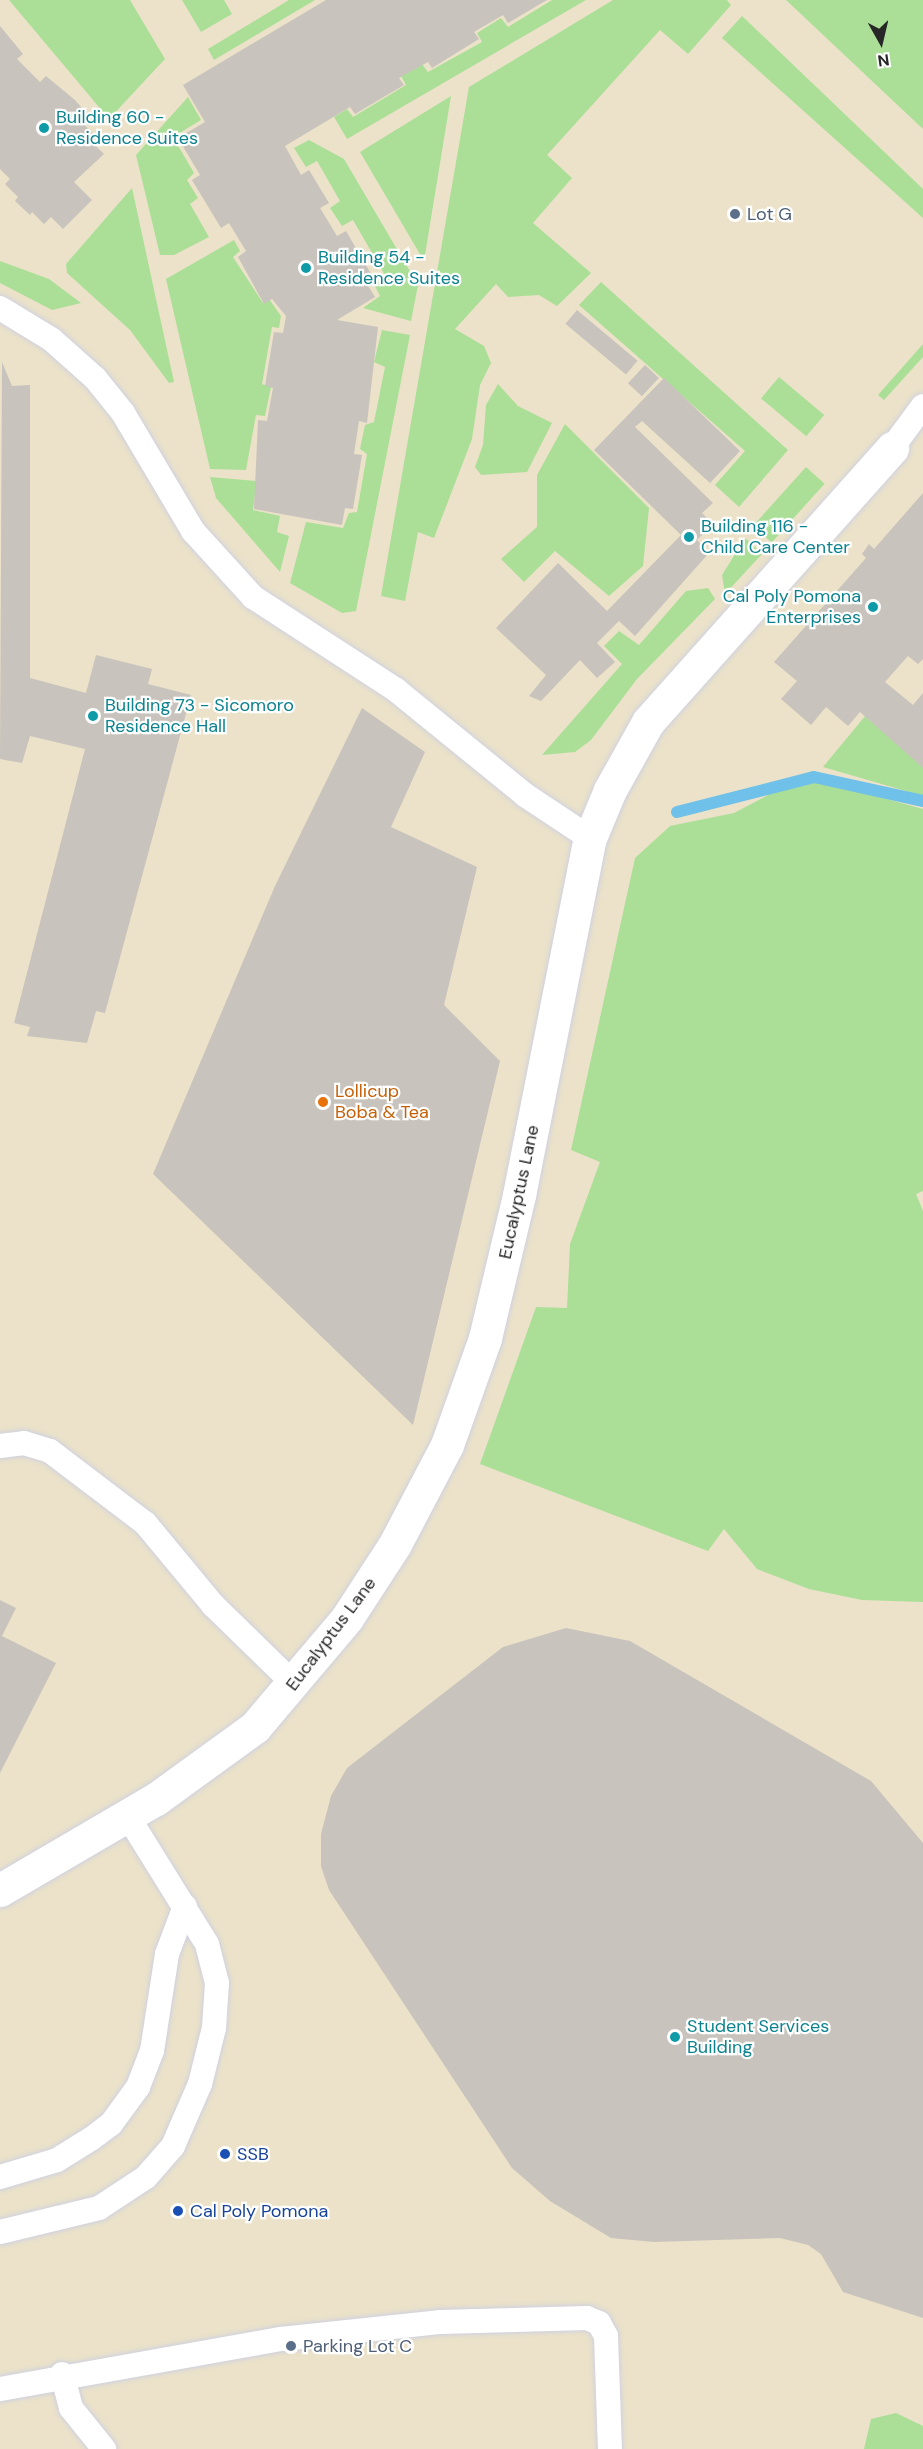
<!DOCTYPE html>
<style>
body{margin:0}
#map{position:relative;width:923px;height:2449px;overflow:hidden;background:#eae4d9;font-family:"DM Sans",sans-serif}
div>[style]{position:absolute}
[style*='--x']{left:calc(var(--x)*1px);top:calc(var(--y)*1px);width:calc(var(--w)*1px);rotate:calc(var(--a)*1deg)}
.education>*{inset:0;background:#ebe2c9;transform-origin:0 0}
.green>*{inset:0;background:#abdf97;transform-origin:0 0}
.stream>*{height:12px;margin:-6px;padding:0 6px;transform-origin:6px;border-radius:6px;background:#6fc1e9}
.building>*{inset:0;background:#c8c3bc;transform-origin:0 0}
.roads{filter:drop-shadow(0 0 2px #cfd1e0) drop-shadow(0 0 2px #cfd1e0)}
.service>*{height:24px;margin:-12px;padding:0 12px;transform-origin:12px;border-radius:12px;background:#fff}
.minor>*{height:33px;margin:-16.5px;padding:0 16.5px;transform-origin:16.5px;border-radius:16.5px;background:#fff}
.dots>*{width:16px;height:16px;translate:-50% -50%;box-sizing:border-box;border:3px solid #fff;border-radius:50%}
span{translate:-50% -50%;white-space:nowrap;text-align:center;line-height:1.15;-webkit-text-stroke:4.5px #fff;paint-order:stroke}
.culture-label{font-size:18px;color:#0d838f}
.left{translate:0 -50%;text-align:left}
.right{translate:-100% -50%;text-align:right}
.service-label{font-size:18px;color:#4e5e75}
.food-label{font-size:18px;color:#c56008}
.street-label{font-size:18px;color:#272727}
.transit-label{font-size:18px;color:#164399}
.north{position:absolute;left:851px;top:12px;width:60px;height:60px;-webkit-text-stroke:4px #fff;paint-order:stroke;rotate:172deg;font-size:16px;font-weight:700;line-height:24px;text-align:center;color:#272727}
.north::after{content:'';display:block;margin:auto;width:21px;height:27px;background:#272727;clip-path:polygon(50% 0,100% 100%,50% 72%,0 100%)}
</style>
<div id="map">
<div class="education">
<i style="left:0;top:0;width:923px;height:2449px"></i>
</div>
<div class="green">
<i style="clip-path:polygon(9px 0,130px 0,165px 59px,109px 119px)"></i>
<i style="clip-path:polygon(182px 0,224px 0,232px 14px,201px 32px)"></i>
<i style="clip-path:polygon(289px 0,315px 0,214px 60px,208px 49px)"></i>
<i style="clip-path:polygon(552px 0,586px 0,347px 139px,334px 117px,347px 109px,353px 117px,406px 85px,401px 76px,421px 63px,428px 72px,482px 42px,477px 33px,501px 18px,508px 27px)"></i>
<i style="clip-path:polygon(613px 0,727px 0,731px 5px,688px 54px,660px 30px,547px 155px,572px 178px,533px 223px,591px 273px,557px 306px,539px 295px,508px 297px,496px 284px,455px 329px,484px 346px,491px 363px,480px 385px,472px 439px,434px 538px,418px 532px,405px 601px,381px 596px,469px 87px)"></i>
<i style="clip-path:polygon(786px 0,923px 0,923px 129px)"></i>
<i style="clip-path:polygon(742px 16px,923px 189px,923px 218px,722px 38px)"></i>
<i style="clip-path:polygon(451px 96px,424px 261px,360px 152px)"></i>
<i style="clip-path:polygon(188px 97px,201px 120px,173px 137px,194px 173px,187px 180px,198px 198px,190px 204px,209px 237px,174px 255px,160px 255px,136px 155px)"></i>
<i style="clip-path:polygon(309px 140px,344px 159px,418px 285px,411px 321px,363px 308px,380px 296px,374px 284px,386px 277px,353px 220px,342px 226px,330px 208px,340px 201px,317px 161px,306px 167px,294px 148px)"></i>
<i style="clip-path:polygon(132px 188px,174px 382px,169px 383px,130px 330px,67px 273px,66px 264px)"></i>
<i style="clip-path:polygon(234px 240px,240px 251px,233px 257px,263px 303px,269px 299px,281px 316px,279px 328px,272px 327px,262px 384px,271px 387px,265px 416px,256px 415px,246px 470px,210px 469px,166px 279px)"></i>
<i style="clip-path:polygon(0 261px,49px 279px,81px 303px,52px 310px,0 283px)"></i>
<i style="clip-path:polygon(601px 282px,788px 450px,739px 507px,715px 485px,745px 451px,579px 305px)"></i>
<i style="clip-path:polygon(382px 330px,410px 335px,356px 611px,342px 613px,290px 583px,306px 522px,343px 528px,349px 513px,357px 512px,367px 454px,360px 449px,365px 425px,374px 422px,385px 367px,374px 362px)"></i>
<i style="clip-path:polygon(923px 344px,923px 357px,884px 400px,878px 395px)"></i>
<i style="left:779px;top:377px;width:59px;height:28px;rotate:40deg"></i>
<i style="clip-path:polygon(498px 384px,518px 406px,552px 423px,527px 472px,481px 475px,475px 467px,483px 445px,486px 405px)"></i>
<i style="clip-path:polygon(565px 424px,649px 508px,643px 566px,609px 596px,555px 551px,524px 582px,501px 559px,537px 527px,537px 475px)"></i>
<i style="left:806px;top:467px;width:25px;height:79px;rotate:42deg"></i>
<i style="clip-path:polygon(210px 477px,257px 481px,253px 510px,280px 516px,277px 532px,289px 536px,280px 572px,216px 498px)"></i>
<i style="clip-path:polygon(745px 538px,762px 554px,725px 594px,722px 575px)"></i>
<i style="clip-path:polygon(708px 588px,715px 599px,637px 679px,591px 740px,575px 752px,542px 755px,622px 664px,604px 646px,619px 631px,639px 645px,686px 591px)"></i>
<i style="clip-path:polygon(866px 715px,923px 765px,923px 796px,823px 767px)"></i>
<i style="clip-path:polygon(821px 781px,923px 809px,923px 1191px,916px 1194px,923px 1211px,923px 1602px,862px 1600px,809px 1589px,757px 1569px,724px 1529px,708px 1551px,480px 1464px,536px 1307px,567px 1308px,570px 1244px,600px 1162px,571px 1150px,635px 858px,670px 826px,734px 813px,774px 792px)"></i>
<i style="clip-path:polygon(896px 2413px,923px 2426px,923px 2449px,864px 2449px,871px 2419px)"></i>
</div>
<div class="stream">
<i style="--x:677;--y:812;--w:141;--a:-14.3"></i>
<i style="--x:814;--y:777;--w:112;--a:12.4"></i>
</div>
<div class="building">
<i style="clip-path:polygon(326px 0,547px 0,508px 23px,503px 15px,474px 32px,479px 39px,432px 68px,428px 62px,399px 78px,404px 85px,355px 114px,350px 107px,285px 146px,301px 175px,309px 170px,329px 203px,320px 208px,337px 236px,346px 231px,374px 279px,367px 284px,375px 297px,337px 320px,378px 327px,367px 423px,359px 421px,354px 454px,362px 455px,353px 509px,345px 508px,342px 525px,254px 509px,258px 420px,267px 421px,273px 388px,265px 386px,274px 332px,283px 333px,286px 316px,272px 299px,264px 304px,238px 257px,246px 251px,229px 223px,221px 228px,192px 180px,200px 175px,178px 138px,205px 122px,183px 85px)"></i>
<i style="clip-path:polygon(0 26px,23px 54px,17px 59px,40px 82px,46px 76px,75px 100px,87px 114px,81px 121px,94px 135px,89px 139px,104px 154px,74px 182px,92px 200px,63px 229px,51px 217px,44px 224px,32px 212px,30px 215px,15px 201px,18px 197px,5px 184px,10px 179px,0 169px)"></i>
<i style="left:577px;top:310px;width:79px;height:18px;rotate:40deg"></i>
<i style="clip-path:polygon(2px 362px,12px 386px,30px 385px,30px 678px,86px 693px,96px 655px,152px 669px,148px 684px,191px 695px,105px 1013px,96px 1011px,87px 1043px,27px 1036px,30px 1027px,14px 1023px,85px 749px,30px 736px,22px 763px,0 759px)"></i>
<i style="left:645px;top:365px;width:19px;height:25px;rotate:43deg"></i>
<i style="clip-path:polygon(664px 378px,740px 451px,710px 483px,642px 421px,635px 427px,713px 503px,702px 513px,713px 524px,697px 540px,709px 553px,635px 636px,619px 621px,597px 643px,615px 662px,597px 678px,580px 660px,541px 701px,529px 696px,546px 675px,496px 628px,558px 563px,607px 611px,681px 535px,594px 450px)"></i>
<i style="clip-path:polygon(923px 493px,923px 659px,918px 664px,908px 656px,885px 682px,913px 705px,923px 693px,923px 768px,860px 712px,848px 726px,826px 707px,811px 725px,781px 699px,797px 681px,774px 662px,866px 558px,862px 554px,869px 544px,874px 549px)"></i>
<i style="clip-path:polygon(362px 708px,425px 752px,391px 827px,477px 867px,444px 1005px,500px 1061px,413px 1425px,153px 1174px,275px 886px)"></i>
<i style="clip-path:polygon(0 1600px,16px 1608px,2px 1636px,56px 1663px,0 1773px)"></i>
<i style="clip-path:polygon(566px 1628px,630px 1641px,871px 1781px,923px 1843px,923px 2318px,843px 2292px,821px 2254px,808px 2245px,780px 2238px,654px 2242px,611px 2238px,550px 2201px,512px 2168px,329px 1890px,321px 1866px,321px 1834px,331px 1796px,347px 1768px,503px 1647px)"></i>
</div>
<div class="roads">
<div class="service">
<i style="--x:0;--y:308;--w:60;--a:31.3"></i>
<i style="--x:51;--y:339;--w:59;--a:41.6"></i>
<i style="--x:95;--y:378;--w:45;--a:51.3"></i>
<i style="--x:123;--y:413;--w:137;--a:59.3"></i>
<i style="--x:193;--y:531;--w:89;--a:47.7"></i>
<i style="--x:253;--y:597;--w:171;--a:33"></i>
<i style="--x:396;--y:690;--w:166;--a:39.1"></i>
<i style="--x:525;--y:795;--w:78;--a:33.5"></i>
<i style="--x:892;--y:448;--w:52;--a:-53.6"></i>
<i style="--x:0;--y:1446;--w:24;--a:-7"></i>
<i style="--x:24;--y:1443;--w:27;--a:17"></i>
<i style="--x:50;--y:1451;--w:119;--a:37.2"></i>
<i style="--x:145;--y:1523;--w:107;--a:50.3"></i>
<i style="--x:213;--y:1605;--w:115;--a:44.3"></i>
<i style="--x:0;--y:2177;--w:59;--a:-16.6"></i>
<i style="--x:57;--y:2160;--w:40;--a:-32"></i>
<i style="--x:91;--y:2139;--w:25;--a:-37"></i>
<i style="--x:111;--y:2124;--w:46;--a:-53.9"></i>
<i style="--x:138;--y:2087;--w:39;--a:-69"></i>
<i style="--x:152;--y:2051;--w:98;--a:-81.2"></i>
<i style="--x:167;--y:1954;--w:51;--a:-69.4"></i>
<i style="--x:0;--y:2232;--w:102;--a:-13.6"></i>
<i style="--x:99;--y:2208;--w:56;--a:-33.4"></i>
<i style="--x:146;--y:2177;--w:41;--a:-48.9"></i>
<i style="--x:173;--y:2146;--w:68;--a:-66.5"></i>
<i style="--x:200;--y:2084;--w:58;--a:-76"></i>
<i style="--x:214;--y:2028;--w:45;--a:-86.2"></i>
<i style="--x:217;--y:1983;--w:40;--a:-104.4"></i>
<i style="--x:207;--y:1944;--w:152;--a:-121.8"></i>
<i style="--x:62;--y:2374;--w:35;--a:75"></i>
<i style="--x:71;--y:2408;--w:53;--a:51.2"></i>
<i style="--x:0;--y:2389;--w:285;--a:-10.1"></i>
<i style="--x:281;--y:2339;--w:161;--a:-6.1"></i>
<i style="--x:441;--y:2322;--w:146;--a:-1.6"></i>
<i style="--x:587;--y:2318;--w:13;--a:23"></i>
<i style="--x:599;--y:2323;--w:15;--a:62"></i>
<i style="--x:606;--y:2336;--w:113;--a:88"></i>
</div>
<div class="minor">
<i style="--x:0;--y:1890;--w:181;--a:-30.3"></i>
<i style="--x:156;--y:1799;--w:122;--a:-36"></i>
<i style="--x:255;--y:1727;--w:143;--a:-49.8"></i>
<i style="--x:347;--y:1618;--w:88;--a:-57"></i>
<i style="--x:395;--y:1544;--w:112;--a:-62.3"></i>
<i style="--x:447;--y:1445;--w:114;--a:-70.4"></i>
<i style="--x:485;--y:1338;--w:147;--a:-76.6"></i>
<i style="--x:519;--y:1195;--w:364;--a:-78.8"></i>
<i style="--x:590;--y:838;--w:52;--a:-67.4"></i>
<i style="--x:610;--y:790;--w:78;--a:-60.8"></i>
<i style="--x:648;--y:722;--w:367;--a:-48.3"></i>
</div>
</div>
<div class="dots">
<i style="left:44px;top:128px;background:#0f9aa8"></i>
<i style="left:735px;top:214px;background:#5c6f8a"></i>
<i style="left:306px;top:268px;background:#0f9aa8"></i>
<i style="left:689px;top:537px;background:#0f9aa8"></i>
<i style="left:873px;top:607px;background:#0f9aa8"></i>
<i style="left:93px;top:716px;background:#0f9aa8"></i>
<i style="left:323px;top:1102px;background:#e8710a"></i>
<i style="left:675px;top:2037px;background:#0f9aa8"></i>
<i style="left:225px;top:2154px;background:#1a4fb4"></i>
<i style="left:178px;top:2211px;background:#1a4fb4"></i>
<i style="left:291px;top:2346px;background:#5c6f8a"></i>
</div>
<div class="culture-label">
<span class="left" style="left:56px;top:128px">Building 60 -<br>Residence Suites</span>
<span class="left" style="left:318px;top:268px">Building 54 -<br>Residence Suites</span>
<span class="left" style="left:701px;top:537px">Building 116 -<br>Child Care Center</span>
<span class="right" style="left:861px;top:607px">Cal Poly Pomona<br>Enterprises</span>
<span class="left" style="left:105px;top:716px">Building 73 - Sicomoro<br>Residence Hall</span>
<span class="left" style="left:687px;top:2037px">Student Services<br>Building</span>
</div>
<div class="service-label">
<span class="left" style="left:747px;top:214px">Lot G</span>
<span class="left" style="left:303px;top:2346px">Parking Lot C</span>
</div>
<div class="food-label">
<span class="left" style="left:335px;top:1102px">Lollicup<br>Boba &amp; Tea</span>
</div>
<div class="street-label">
<span style="left:519px;top:1192px;rotate:-78deg">Eucalyptus Lane</span>
<span style="left:331px;top:1634px;rotate:-53deg">Eucalyptus Lane</span>
</div>
<div class="transit-label">
<span class="left" style="left:237px;top:2154px">SSB</span>
<span class="left" style="left:190px;top:2211px">Cal Poly Pomona</span>
</div>
<div class="north">N</div>
</div>
